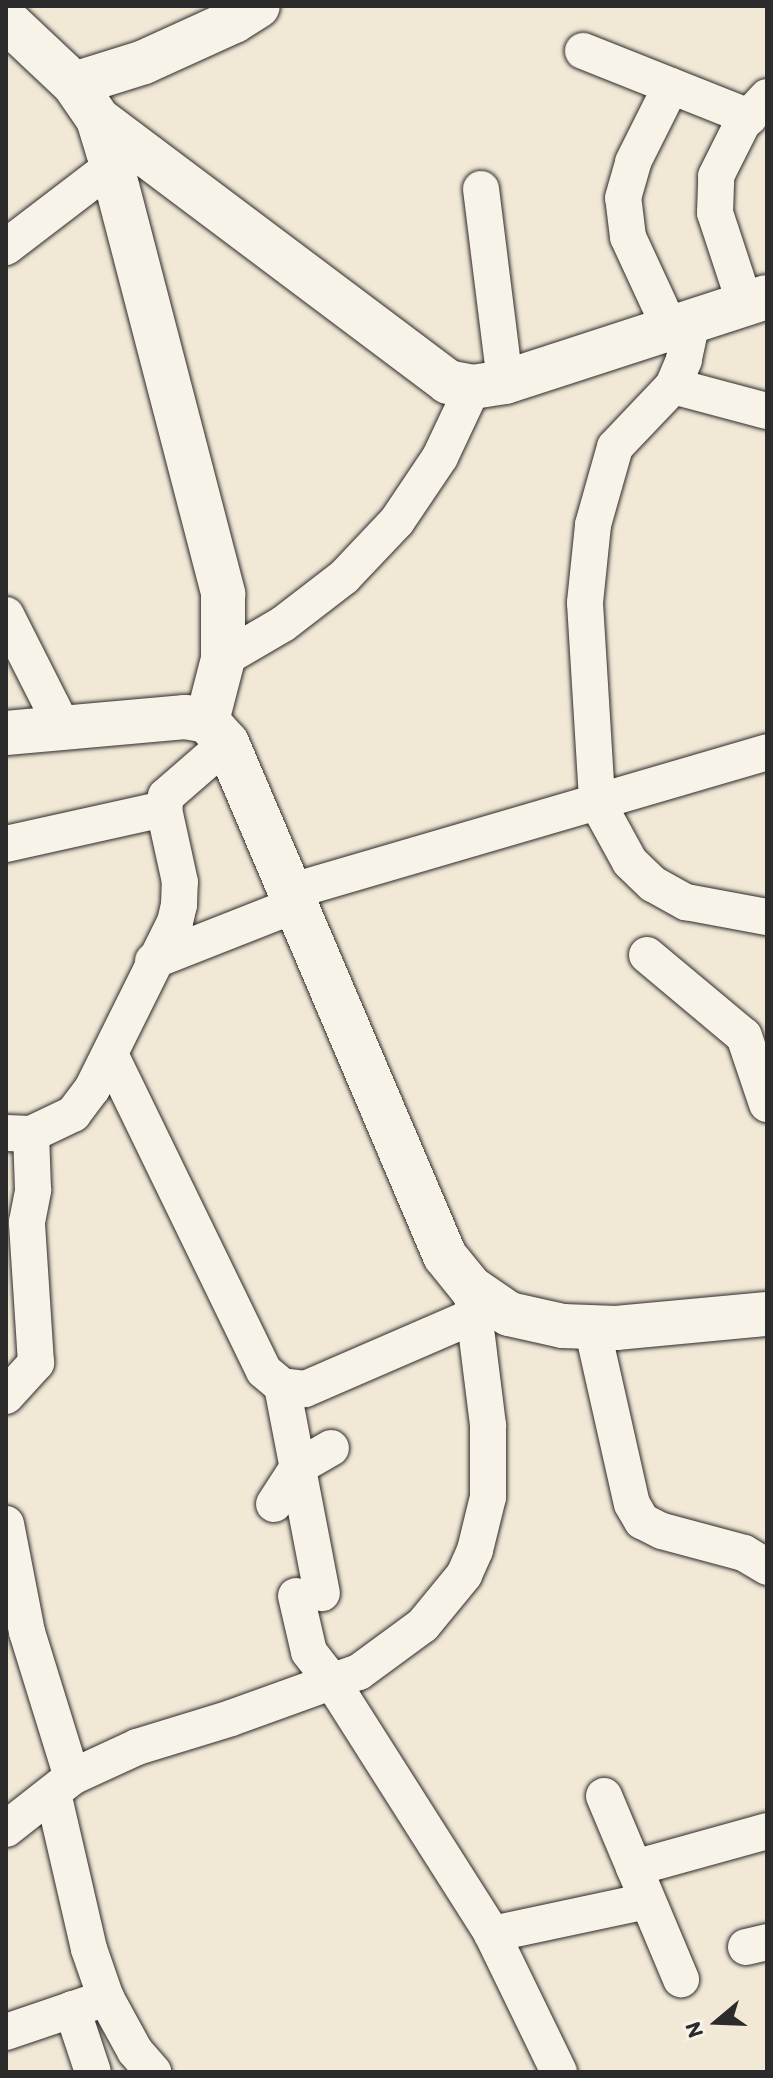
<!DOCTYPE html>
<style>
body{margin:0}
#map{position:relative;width:773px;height:2078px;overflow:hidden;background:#f2e8d6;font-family:Itim,sans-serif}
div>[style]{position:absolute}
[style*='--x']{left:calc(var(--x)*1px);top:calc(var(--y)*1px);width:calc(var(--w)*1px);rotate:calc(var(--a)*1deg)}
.roads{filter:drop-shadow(0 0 2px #2b2b2b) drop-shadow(0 0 2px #2b2b2b)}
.minor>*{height:36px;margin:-18px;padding:0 18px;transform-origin:18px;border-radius:18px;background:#f7f3e8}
.tertiary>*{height:44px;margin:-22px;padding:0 22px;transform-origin:22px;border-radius:22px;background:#f7f3e8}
.secondary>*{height:44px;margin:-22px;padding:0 22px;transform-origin:22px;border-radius:22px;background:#f7f3e8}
span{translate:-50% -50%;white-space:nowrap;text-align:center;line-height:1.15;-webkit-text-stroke:6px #f7f3e8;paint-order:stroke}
.frame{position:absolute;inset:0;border:8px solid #2b2b2b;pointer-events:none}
.north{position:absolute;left:677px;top:1982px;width:80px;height:80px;-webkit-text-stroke:6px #f7f3e8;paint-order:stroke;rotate:251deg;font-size:22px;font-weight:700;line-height:32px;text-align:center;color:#2b2b2b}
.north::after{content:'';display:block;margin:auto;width:28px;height:36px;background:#2b2b2b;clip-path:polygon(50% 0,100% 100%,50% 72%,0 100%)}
</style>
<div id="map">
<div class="roads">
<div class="minor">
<i style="--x:583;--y:51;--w:179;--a:21.7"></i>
<i style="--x:481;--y:189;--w:194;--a:82.9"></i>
<i style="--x:6;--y:247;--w:133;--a:-37.4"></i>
<i style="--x:745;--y:304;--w:96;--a:-108.2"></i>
<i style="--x:715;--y:213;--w:37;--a:-88"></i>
<i style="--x:716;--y:176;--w:58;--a:-63.4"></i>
<i style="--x:742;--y:124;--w:37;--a:-47"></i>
<i style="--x:692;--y:321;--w:40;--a:102"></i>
<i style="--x:684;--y:360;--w:28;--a:113"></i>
<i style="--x:673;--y:386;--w:84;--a:133.6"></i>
<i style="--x:615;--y:447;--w:81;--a:105.8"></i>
<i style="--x:593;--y:525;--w:78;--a:95.9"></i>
<i style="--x:585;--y:603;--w:199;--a:86.5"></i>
<i style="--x:597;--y:802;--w:68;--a:61.2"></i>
<i style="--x:630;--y:862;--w:32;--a:44"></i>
<i style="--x:653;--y:884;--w:38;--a:29"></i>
<i style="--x:686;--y:902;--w:82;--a:10.5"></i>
<i style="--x:670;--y:328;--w:100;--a:-114.8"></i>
<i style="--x:628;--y:237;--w:39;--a:-97"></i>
<i style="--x:623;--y:198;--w:37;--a:-74"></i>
<i style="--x:633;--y:162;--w:85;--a:-63.4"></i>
<i style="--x:673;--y:386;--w:97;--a:14.9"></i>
<i style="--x:6;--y:615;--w:127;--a:63.2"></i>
<i style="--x:223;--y:659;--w:69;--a:-30.3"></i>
<i style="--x:283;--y:624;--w:77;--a:-37.6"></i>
<i style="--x:344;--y:577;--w:77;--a:-46.6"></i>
<i style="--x:397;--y:521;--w:77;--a:-56.1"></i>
<i style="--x:440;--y:457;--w:77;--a:-64.8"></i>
<i style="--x:6;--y:844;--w:162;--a:-12.5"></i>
<i style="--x:289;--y:892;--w:498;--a:-16.3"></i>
<i style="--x:647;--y:955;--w:126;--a:39.9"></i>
<i style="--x:744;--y:1036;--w:72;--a:71.3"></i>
<i style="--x:153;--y:961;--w:153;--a:-21.5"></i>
<i style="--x:110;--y:1054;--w:352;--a:64.1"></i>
<i style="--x:264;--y:1371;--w:23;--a:40"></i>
<i style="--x:282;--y:1386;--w:23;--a:7"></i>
<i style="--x:305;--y:1389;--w:184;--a:-23.4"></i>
<i style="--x:6;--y:1133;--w:25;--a:2"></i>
<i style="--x:31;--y:1134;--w:47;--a:-25.5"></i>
<i style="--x:73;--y:1114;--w:31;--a:-53"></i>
<i style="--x:92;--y:1089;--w:186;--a:-63.6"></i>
<i style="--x:175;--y:922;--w:17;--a:-77"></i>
<i style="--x:179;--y:905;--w:23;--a:-88"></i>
<i style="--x:180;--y:882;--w:75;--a:-102.4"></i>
<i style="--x:164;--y:809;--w:13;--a:-81"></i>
<i style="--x:166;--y:796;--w:81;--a:-41"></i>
<i style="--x:592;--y:1327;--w:181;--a:77.3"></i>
<i style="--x:632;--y:1504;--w:20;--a:60"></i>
<i style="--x:642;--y:1521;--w:22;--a:27"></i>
<i style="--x:662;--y:1531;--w:85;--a:15"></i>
<i style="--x:744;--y:1553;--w:27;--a:31"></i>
<i style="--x:282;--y:1386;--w:211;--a:79.1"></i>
<i style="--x:6;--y:1396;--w:45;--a:-47.7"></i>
<i style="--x:36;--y:1363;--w:141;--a:-93.7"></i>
<i style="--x:27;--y:1222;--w:33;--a:-79"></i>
<i style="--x:33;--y:1190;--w:56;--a:-92"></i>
<i style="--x:274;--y:1504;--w:44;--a:-57"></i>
<i style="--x:298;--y:1467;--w:38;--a:-30"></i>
<i style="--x:6;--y:1524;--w:110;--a:79"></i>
<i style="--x:27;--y:1632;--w:152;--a:72.8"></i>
<i style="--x:296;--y:1596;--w:57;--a:76.9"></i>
<i style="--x:309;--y:1652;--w:39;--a:52"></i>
<i style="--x:333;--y:1683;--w:297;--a:57.6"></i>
<i style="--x:492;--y:1934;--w:153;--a:64.1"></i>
<i style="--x:53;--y:1793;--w:160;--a:77"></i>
<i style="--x:89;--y:1949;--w:52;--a:70.9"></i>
<i style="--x:106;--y:1998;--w:60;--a:61.3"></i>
<i style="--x:135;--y:2051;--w:28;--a:49"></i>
<i style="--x:604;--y:1796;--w:199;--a:67.2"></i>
<i style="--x:6;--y:1829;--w:84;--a:-38.2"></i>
<i style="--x:72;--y:1777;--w:72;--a:-24.8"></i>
<i style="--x:137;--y:1747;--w:98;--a:-17.1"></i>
<i style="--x:231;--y:1718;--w:136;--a:-19.8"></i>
<i style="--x:359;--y:1672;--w:79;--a:-36.3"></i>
<i style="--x:423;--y:1625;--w:65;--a:-50.6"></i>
<i style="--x:464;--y:1575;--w:27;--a:-66"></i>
<i style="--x:475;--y:1550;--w:55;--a:-76.2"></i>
<i style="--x:488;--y:1497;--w:72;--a:-90"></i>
<i style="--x:488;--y:1425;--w:138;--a:-97.1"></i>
<i style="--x:634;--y:1868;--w:138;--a:-15.5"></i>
<i style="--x:492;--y:1934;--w:158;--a:-12"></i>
<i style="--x:746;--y:1947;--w:22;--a:-13"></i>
<i style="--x:72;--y:2009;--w:66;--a:71.6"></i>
<i style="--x:6;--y:2032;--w:106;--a:-18.8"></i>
</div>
<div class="tertiary">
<i style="--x:6;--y:20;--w:93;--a:43.3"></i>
<i style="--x:74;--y:84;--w:42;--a:55.6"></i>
<i style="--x:98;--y:119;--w:34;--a:73"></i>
<i style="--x:108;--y:151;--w:458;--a:75.4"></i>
<i style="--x:223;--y:594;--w:65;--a:90"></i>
<i style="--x:223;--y:659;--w:64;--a:104.5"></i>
<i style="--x:74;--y:84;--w:73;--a:-17.4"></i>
<i style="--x:144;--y:62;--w:99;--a:-24.5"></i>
<i style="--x:234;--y:21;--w:28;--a:-32"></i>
<i style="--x:98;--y:119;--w:438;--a:36.9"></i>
<i style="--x:448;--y:382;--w:25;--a:11"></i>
<i style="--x:473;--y:387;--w:32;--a:-9"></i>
<i style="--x:505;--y:382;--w:275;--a:-18"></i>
</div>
<div class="secondary">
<i style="--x:6;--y:733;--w:180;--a:-5.1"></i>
<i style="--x:185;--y:717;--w:22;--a:10"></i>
<i style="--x:207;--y:721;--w:30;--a:48"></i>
<i style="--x:227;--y:743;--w:557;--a:66.98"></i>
<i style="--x:445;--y:1256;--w:41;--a:50.9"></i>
<i style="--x:471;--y:1288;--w:46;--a:34.4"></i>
<i style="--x:509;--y:1314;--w:55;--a:12.5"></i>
<i style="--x:563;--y:1326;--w:53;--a:2.2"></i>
<i style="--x:616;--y:1328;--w:152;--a:-5.3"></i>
</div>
</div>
<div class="frame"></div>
<div class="north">N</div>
</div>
